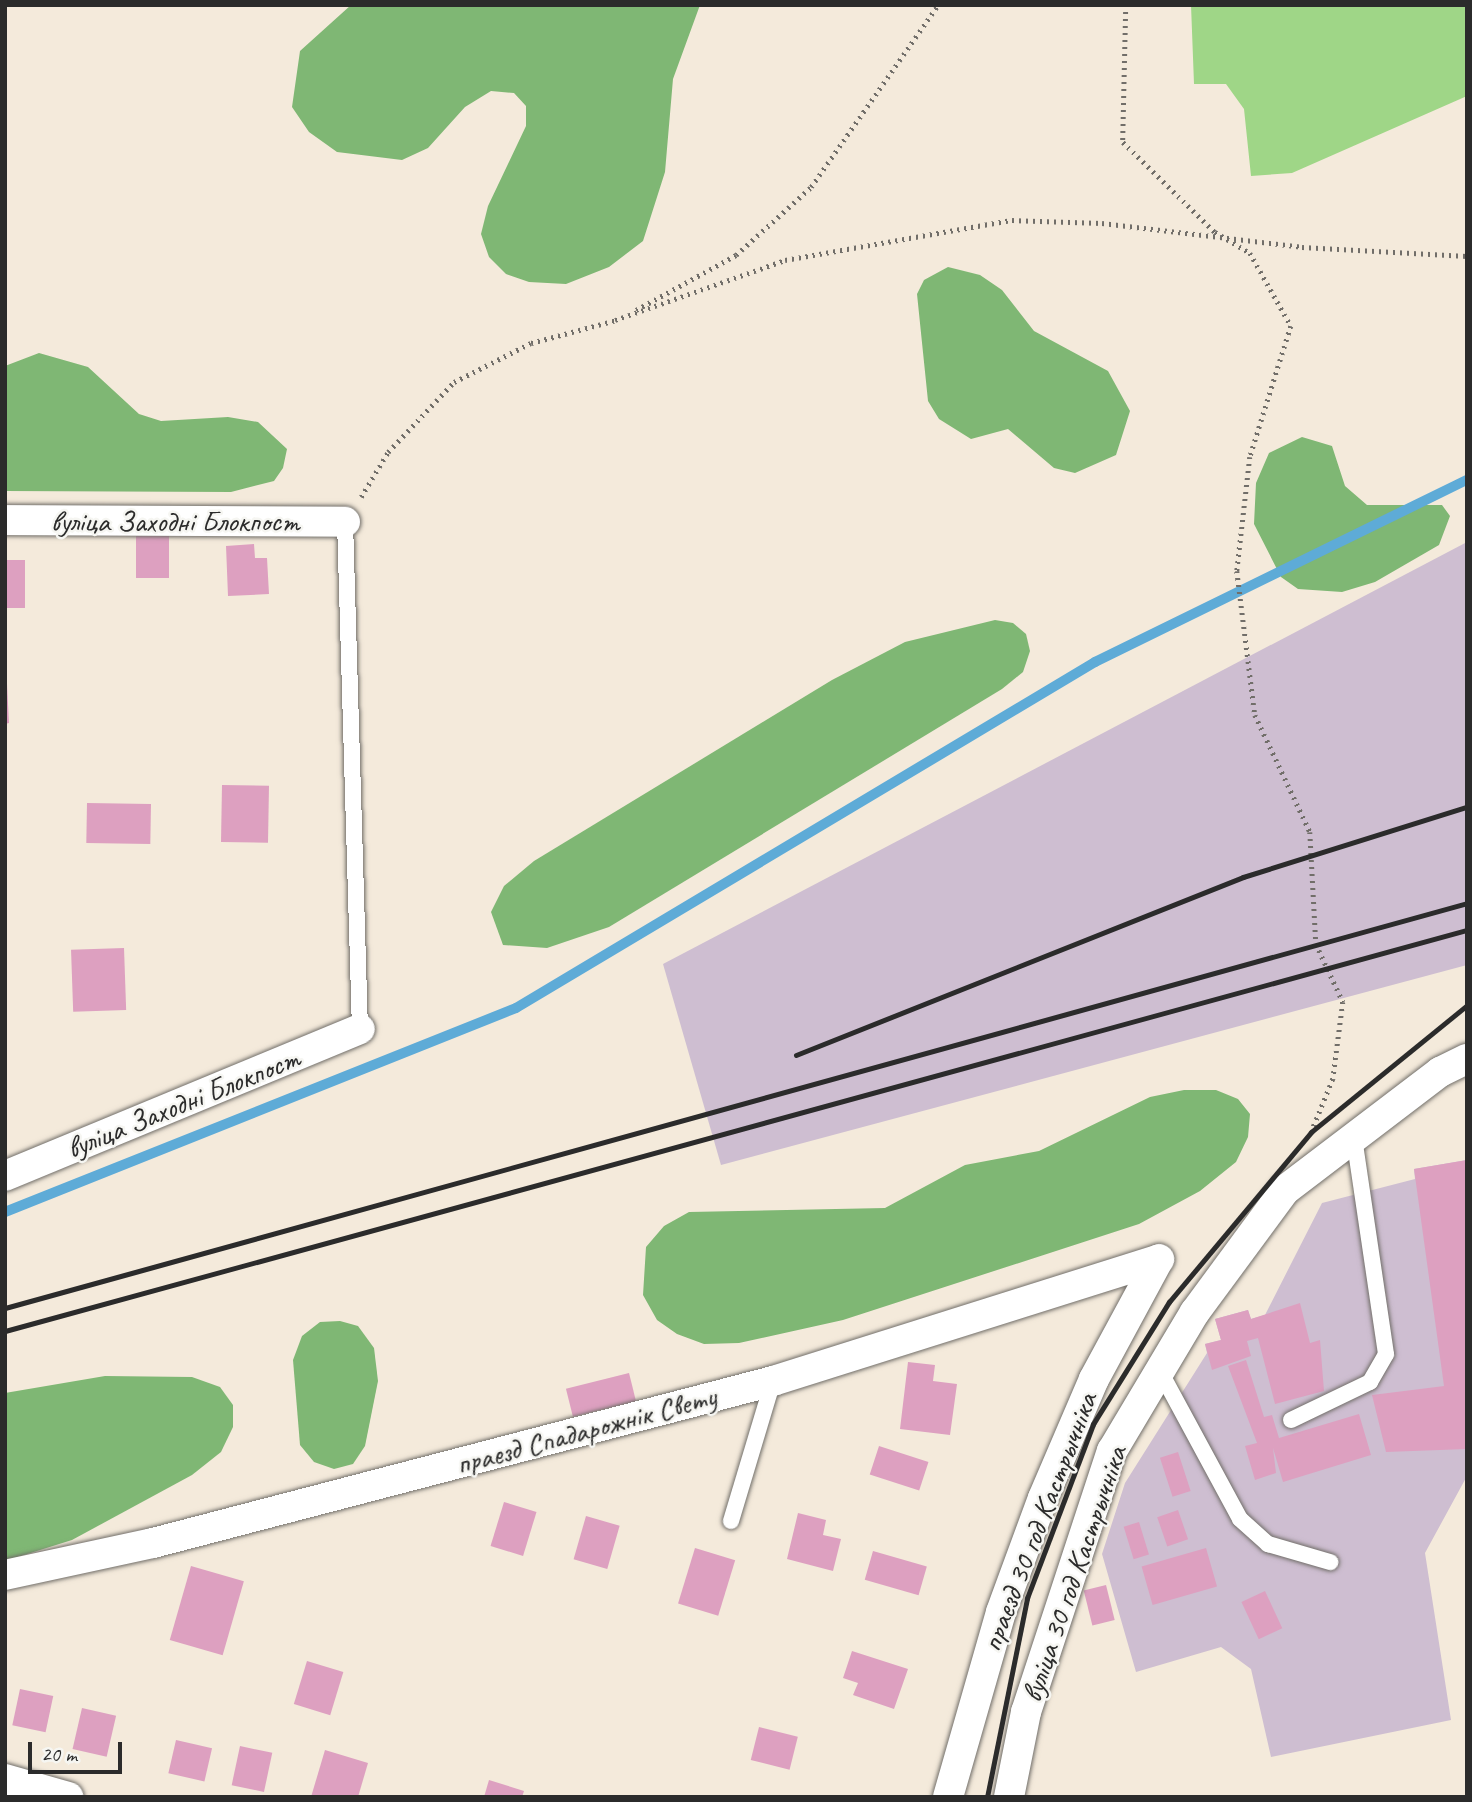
<!DOCTYPE html>
<meta charset="utf-8">
<style>
body{margin:0}
#map{position:relative;width:1472px;height:1802px;overflow:hidden;background:#f4eadb;font-family:Caveat,sans-serif}
div>[style]{position:absolute}
[style*='--x']{left:calc(var(--x)*1px);top:calc(var(--y)*1px);width:calc(var(--w)*1px);rotate:calc(var(--a)*1deg)}
.industrial>*{inset:0;background:#cebed1}
.green>*{inset:0;background:#9fd687}
.forest>*{inset:0;background:#7fb774}
.stream>*{height:10px;margin:-5px;padding:0 5px;transform-origin:5px;border-radius:5px;background:#5eabd7}
.building>*{inset:0;background:#dda0c0;transform-origin:0 0}
.path>*{height:4.5px;margin-top:-2.25px;transform-origin:0;background:repeating-linear-gradient(90deg,#716e69 0 2px,transparent 0 7px)}
.roads{filter:drop-shadow(0 0 2px #716e69) drop-shadow(0 0 2px #716e69)}
.service>*{height:16px;margin:-8px;padding:0 8px;transform-origin:8px;border-radius:8px;background:#fff}
.minor>*{height:30px;margin:-15px;padding:0 15px;transform-origin:15px;border-radius:15px;background:#fff}
.rail>*{height:5px;margin:-2.5px;padding:0 2.5px;transform-origin:2.5px;border-radius:2.5px;background:#2b2b2b}
span{translate:-50% -50%;white-space:nowrap;text-align:center;line-height:1.15;-webkit-text-stroke:5px #f6f6f2;paint-order:stroke}
.street-label{font-size:30px;color:#2b2b2b}
.frame{position:absolute;inset:0;border:7px solid #2b2b2b;pointer-events:none}
.scale{position:absolute;left:28px;top:1742px;width:94px;height:32px;box-sizing:border-box;border:4px solid #2b2b2b;border-top:0;padding-left:9px;font-size:21px;line-height:24px;white-space:nowrap;color:#2b2b2b;-webkit-text-stroke:5px #f6f6f2;paint-order:stroke}
</style>
<div id="map">
<div class="industrial">
<i style="clip-path:polygon(1467px 542px,1467px 965px,721px 1165px,663px 964px)"></i>
<i style="clip-path:polygon(1467px 1160px,1467px 1476px,1425px 1553px,1451px 1720px,1271px 1757px,1251px 1669px,1221px 1647px,1136px 1672px,1102px 1554px,1125px 1483px,1207px 1353px,1205px 1344px,1221px 1340px,1215px 1319px,1248px 1310px,1251px 1319px,1265px 1315px,1322px 1203px,1415px 1179px,1414px 1169px)"></i>
</div>
<div class="green">
<i style="clip-path:polygon(1191px 5px,1467px 5px,1467px 96px,1292px 173px,1251px 176px,1244px 109px,1226px 84px,1194px 84px)"></i>
</div>
<div class="forest">
<i style="clip-path:polygon(351px 5px,700px 5px,673px 79px,665px 172px,643px 241px,609px 267px,566px 284px,529px 282px,506px 274px,489px 257px,481px 234px,488px 206px,526px 126px,526px 106px,514px 93px,491px 91px,465px 107px,428px 148px,402px 160px,337px 152px,309px 132px,292px 107px,300px 51px)"></i>
<i style="clip-path:polygon(948px 267px,980px 275px,1002px 290px,1034px 331px,1108px 371px,1130px 411px,1116px 455px,1075px 473px,1054px 468px,1008px 429px,971px 439px,939px 419px,928px 401px,917px 294px,924px 280px)"></i>
<i style="clip-path:polygon(39px 353px,88px 367px,139px 414px,161px 421px,228px 417px,258px 422px,287px 449px,283px 468px,274px 481px,231px 492px,5px 491px,5px 366px)"></i>
<i style="clip-path:polygon(1302px 437px,1332px 446px,1345px 486px,1367px 505px,1442px 505px,1450px 516px,1439px 545px,1375px 582px,1342px 592px,1298px 589px,1281px 577px,1254px 524px,1256px 483px,1269px 453px)"></i>
<i style="clip-path:polygon(995px 620px,1013px 623px,1026px 634px,1030px 651px,1023px 672px,1002px 689px,609px 927px,547px 948px,503px 945px,491px 912px,504px 886px,534px 861px,832px 680px,905px 642px)"></i>
<i style="clip-path:polygon(1184px 1090px,1216px 1090px,1238px 1099px,1250px 1114px,1248px 1137px,1236px 1162px,1200px 1191px,1139px 1224px,843px 1320px,739px 1343px,704px 1344px,677px 1334px,657px 1320px,643px 1295px,646px 1247px,664px 1226px,689px 1212px,885px 1208px,965px 1165px,1039px 1151px,1150px 1097px)"></i>
<i style="clip-path:polygon(340px 1321px,358px 1326px,374px 1348px,378px 1381px,365px 1446px,353px 1464px,334px 1469px,314px 1462px,300px 1445px,293px 1360px,302px 1336px,320px 1322px)"></i>
<i style="clip-path:polygon(105px 1376px,192px 1377px,220px 1387px,233px 1405px,233px 1427px,221px 1452px,192px 1475px,72px 1540px,5px 1561px,5px 1393px)"></i>
</div>
<div class="stream">
<i style="--x:5;--y:1212;--w:550;--a:-21.76"></i>
<i style="--x:516;--y:1008;--w:675;--a:-30.86"></i>
<i style="--x:1095;--y:662;--w:414;--a:-26.1"></i>
</div>
<div class="building">
<i style="left:136px;top:536px;width:33px;height:42px"></i>
<i style="clip-path:polygon(254px 544px,255px 558px,267px 558px,269px 594px,228px 596px,226px 546px)"></i>
<i style="left:5px;top:560px;width:20px;height:48px"></i>
<i style="clip-path:polygon(5px 684px,7px 684px,9px 723px,5px 724px)"></i>
<i style="left:222px;top:785px;width:47px;height:57px;rotate:1deg"></i>
<i style="left:87px;top:803px;width:64px;height:40px;rotate:1deg"></i>
<i style="left:124px;top:948px;width:62px;height:53px;rotate:88deg"></i>
<i style="clip-path:polygon(1467px 1160px,1467px 1449px,1386px 1452px,1372px 1395px,1444px 1386px,1414px 1169px)"></i>
<i style="clip-path:polygon(1300px 1303px,1310px 1343px,1320px 1340px,1324px 1391px,1275px 1404px,1258px 1338px,1247px 1341px,1251px 1356px,1212px 1370px,1205px 1344px,1221px 1340px,1215px 1319px,1248px 1310px,1251px 1319px)"></i>
<i style="clip-path:polygon(1246px 1360px,1264px 1417px,1272px 1415px,1279px 1438px,1359px 1414px,1371px 1455px,1283px 1482px,1273px 1448px,1276px 1473px,1255px 1480px,1245px 1446px,1257px 1443px,1228px 1366px)"></i>
<i style="clip-path:polygon(908px 1362px,935px 1365px,933px 1381px,957px 1384px,950px 1435px,900px 1429px)"></i>
<i style="left:629px;top:1373px;width:29px;height:65px;rotate:76deg"></i>
<i style="left:879px;top:1446px;width:52px;height:30px;rotate:18deg"></i>
<i style="left:1178px;top:1452px;width:41px;height:19px;rotate:72deg"></i>
<i style="left:504px;top:1502px;width:34px;height:46px;rotate:17deg"></i>
<i style="left:1178px;top:1510px;width:31px;height:22px;rotate:71deg"></i>
<i style="clip-path:polygon(798px 1513px,826px 1520px,823px 1535px,841px 1539px,833px 1571px,787px 1559px)"></i>
<i style="left:586px;top:1516px;width:35px;height:45px;rotate:16deg"></i>
<i style="left:1139px;top:1522px;width:34px;height:16px;rotate:73deg"></i>
<i style="left:695px;top:1548px;width:42px;height:58px;rotate:17deg"></i>
<i style="left:1206px;top:1548px;width:40px;height:67px;rotate:74deg"></i>
<i style="left:873px;top:1551px;width:56px;height:30px;rotate:16deg"></i>
<i style="left:191px;top:1566px;width:55px;height:77px;rotate:16deg"></i>
<i style="left:1106px;top:1585px;width:36px;height:23px;rotate:76deg"></i>
<i style="left:1265px;top:1591px;width:41px;height:26px;rotate:65deg"></i>
<i style="clip-path:polygon(852px 1651px,908px 1669px,894px 1709px,853px 1695px,858px 1683px,843px 1678px)"></i>
<i style="left:307px;top:1661px;width:38px;height:45px;rotate:17deg"></i>
<i style="left:20px;top:1689px;width:34px;height:37px;rotate:12deg"></i>
<i style="left:82px;top:1708px;width:35px;height:42px;rotate:13deg"></i>
<i style="left:759px;top:1727px;width:40px;height:34px;rotate:14deg"></i>
<i style="left:176px;top:1740px;width:37px;height:34px;rotate:13deg"></i>
<i style="left:240px;top:1746px;width:33px;height:40px;rotate:12deg"></i>
<i style="clip-path:polygon(325px 1750px,368px 1763px,358px 1797px,311px 1797px)"></i>
<i style="clip-path:polygon(489px 1780px,524px 1791px,522px 1797px,484px 1797px)"></i>
</div>
<div class="path">
<i style="--x:1126;--y:5;--w:137;--a:91.3"></i>
<i style="--x:1123;--y:142;--w:129;--a:44.4"></i>
<i style="--x:1215;--y:232;--w:41;--a:31"></i>
<i style="--x:1250;--y:253;--w:84;--a:60.7"></i>
<i style="--x:1291;--y:326;--w:137;--a:107.4"></i>
<i style="--x:1250;--y:457;--w:115;--a:96.5"></i>
<i style="--x:1237;--y:571;--w:145;--a:82.9"></i>
<i style="--x:1255;--y:715;--w:129;--a:64.8"></i>
<i style="--x:1310;--y:832;--w:112;--a:86.9"></i>
<i style="--x:1316;--y:944;--w:64;--a:65"></i>
<i style="--x:1343;--y:1002;--w:78;--a:97.4"></i>
<i style="--x:1333;--y:1079;--w:53;--a:112.2"></i>
<i style="--x:636;--y:310;--w:114;--a:-28.8"></i>
<i style="--x:736;--y:255;--w:101;--a:-42.2"></i>
<i style="--x:811;--y:187;--w:222;--a:-55.1"></i>
<i style="--x:615;--y:320;--w:180;--a:-19.4"></i>
<i style="--x:785;--y:260;--w:230;--a:-10"></i>
<i style="--x:1012;--y:220;--w:90;--a:1.9"></i>
<i style="--x:1102;--y:223;--w:201;--a:6.8"></i>
<i style="--x:1302;--y:247;--w:165;--a:3.1"></i>
<i style="--x:361;--y:497;--w:52;--a:-59"></i>
<i style="--x:388;--y:452;--w:96;--a:-46.7"></i>
<i style="--x:454;--y:382;--w:86;--a:-26.9"></i>
<i style="--x:531;--y:343;--w:88;--a:-15.1"></i>
</div>
<div class="roads">
<div class="service">
<i style="--x:345;--y:522;--w:507;--a:88.31"></i>
<i style="--x:1160;--y:1371;--w:168;--a:61.6"></i>
<i style="--x:1240;--y:1519;--w:38;--a:42"></i>
<i style="--x:1268;--y:1544;--w:65;--a:16.2"></i>
<i style="--x:1291;--y:1420;--w:88;--a:-25.7"></i>
<i style="--x:1370;--y:1382;--w:32;--a:-60"></i>
<i style="--x:1386;--y:1354;--w:219;--a:-98.4"></i>
<i style="--x:731;--y:1521;--w:146;--a:-73.3"></i>
</div>
<div class="minor">
<i style="--x:5;--y:520;--w:340;--a:0.3"></i>
<i style="--x:5;--y:1176;--w:384;--a:-22.5"></i>
<i style="--x:5;--y:1575;--w:151;--a:-12.2"></i>
<i style="--x:153;--y:1543;--w:641;--a:-14.64"></i>
<i style="--x:773;--y:1381;--w:405;--a:-17.5"></i>
<i style="--x:5;--y:1779;--w:66;--a:15.9"></i>
<i style="--x:948;--y:1797;--w:192;--a:-74"></i>
<i style="--x:1001;--y:1612;--w:121;--a:-69.8"></i>
<i style="--x:1043;--y:1498;--w:129;--a:-66.8"></i>
<i style="--x:1094;--y:1379;--w:136;--a:-61.6"></i>
<i style="--x:1009;--y:1797;--w:87;--a:-78.7"></i>
<i style="--x:1026;--y:1712;--w:275;--a:-71.8"></i>
<i style="--x:1112;--y:1451;--w:162;--a:-59.2"></i>
<i style="--x:1195;--y:1312;--w:152;--a:-53.6"></i>
<i style="--x:1285;--y:1190;--w:195;--a:-37.3"></i>
<i style="--x:1440;--y:1072;--w:30;--a:-26"></i>
</div>
</div>
<div class="rail">
<i style="--x:796;--y:1055;--w:481;--a:-21.7"></i>
<i style="--x:1243;--y:877;--w:235;--a:-17.4"></i>
<i style="--x:5;--y:1308;--w:1517;--a:-15.48"></i>
<i style="--x:5;--y:1331;--w:1516;--a:-15.34"></i>
<i style="--x:987;--y:1797;--w:203;--a:-78.6"></i>
<i style="--x:1027;--y:1598;--w:186;--a:-69.2"></i>
<i style="--x:1093;--y:1424;--w:144;--a:-58.1"></i>
<i style="--x:1169;--y:1302;--w:222;--a:-50.1"></i>
<i style="--x:1311;--y:1132;--w:201;--a:-39.1"></i>
</div>
<div class="street-label">
<span style="left:175px;top:521px">вуліца Заходні Блокпост</span>
<span style="left:183px;top:1103px;rotate:-22deg">вуліца Заходні Блокпост</span>
<span style="left:586px;top:1430px;rotate:-15deg">праезд Спадарожнік Свету</span>
<span style="left:1039px;top:1522px;rotate:-69deg">праезд 30 год Кастрычніка</span>
<span style="left:1074px;top:1574px;rotate:-71deg">вуліца 30 год Кастрычніка</span>
</div>
<div class="frame"></div>
<div class="scale">20 m</div>
</div>
